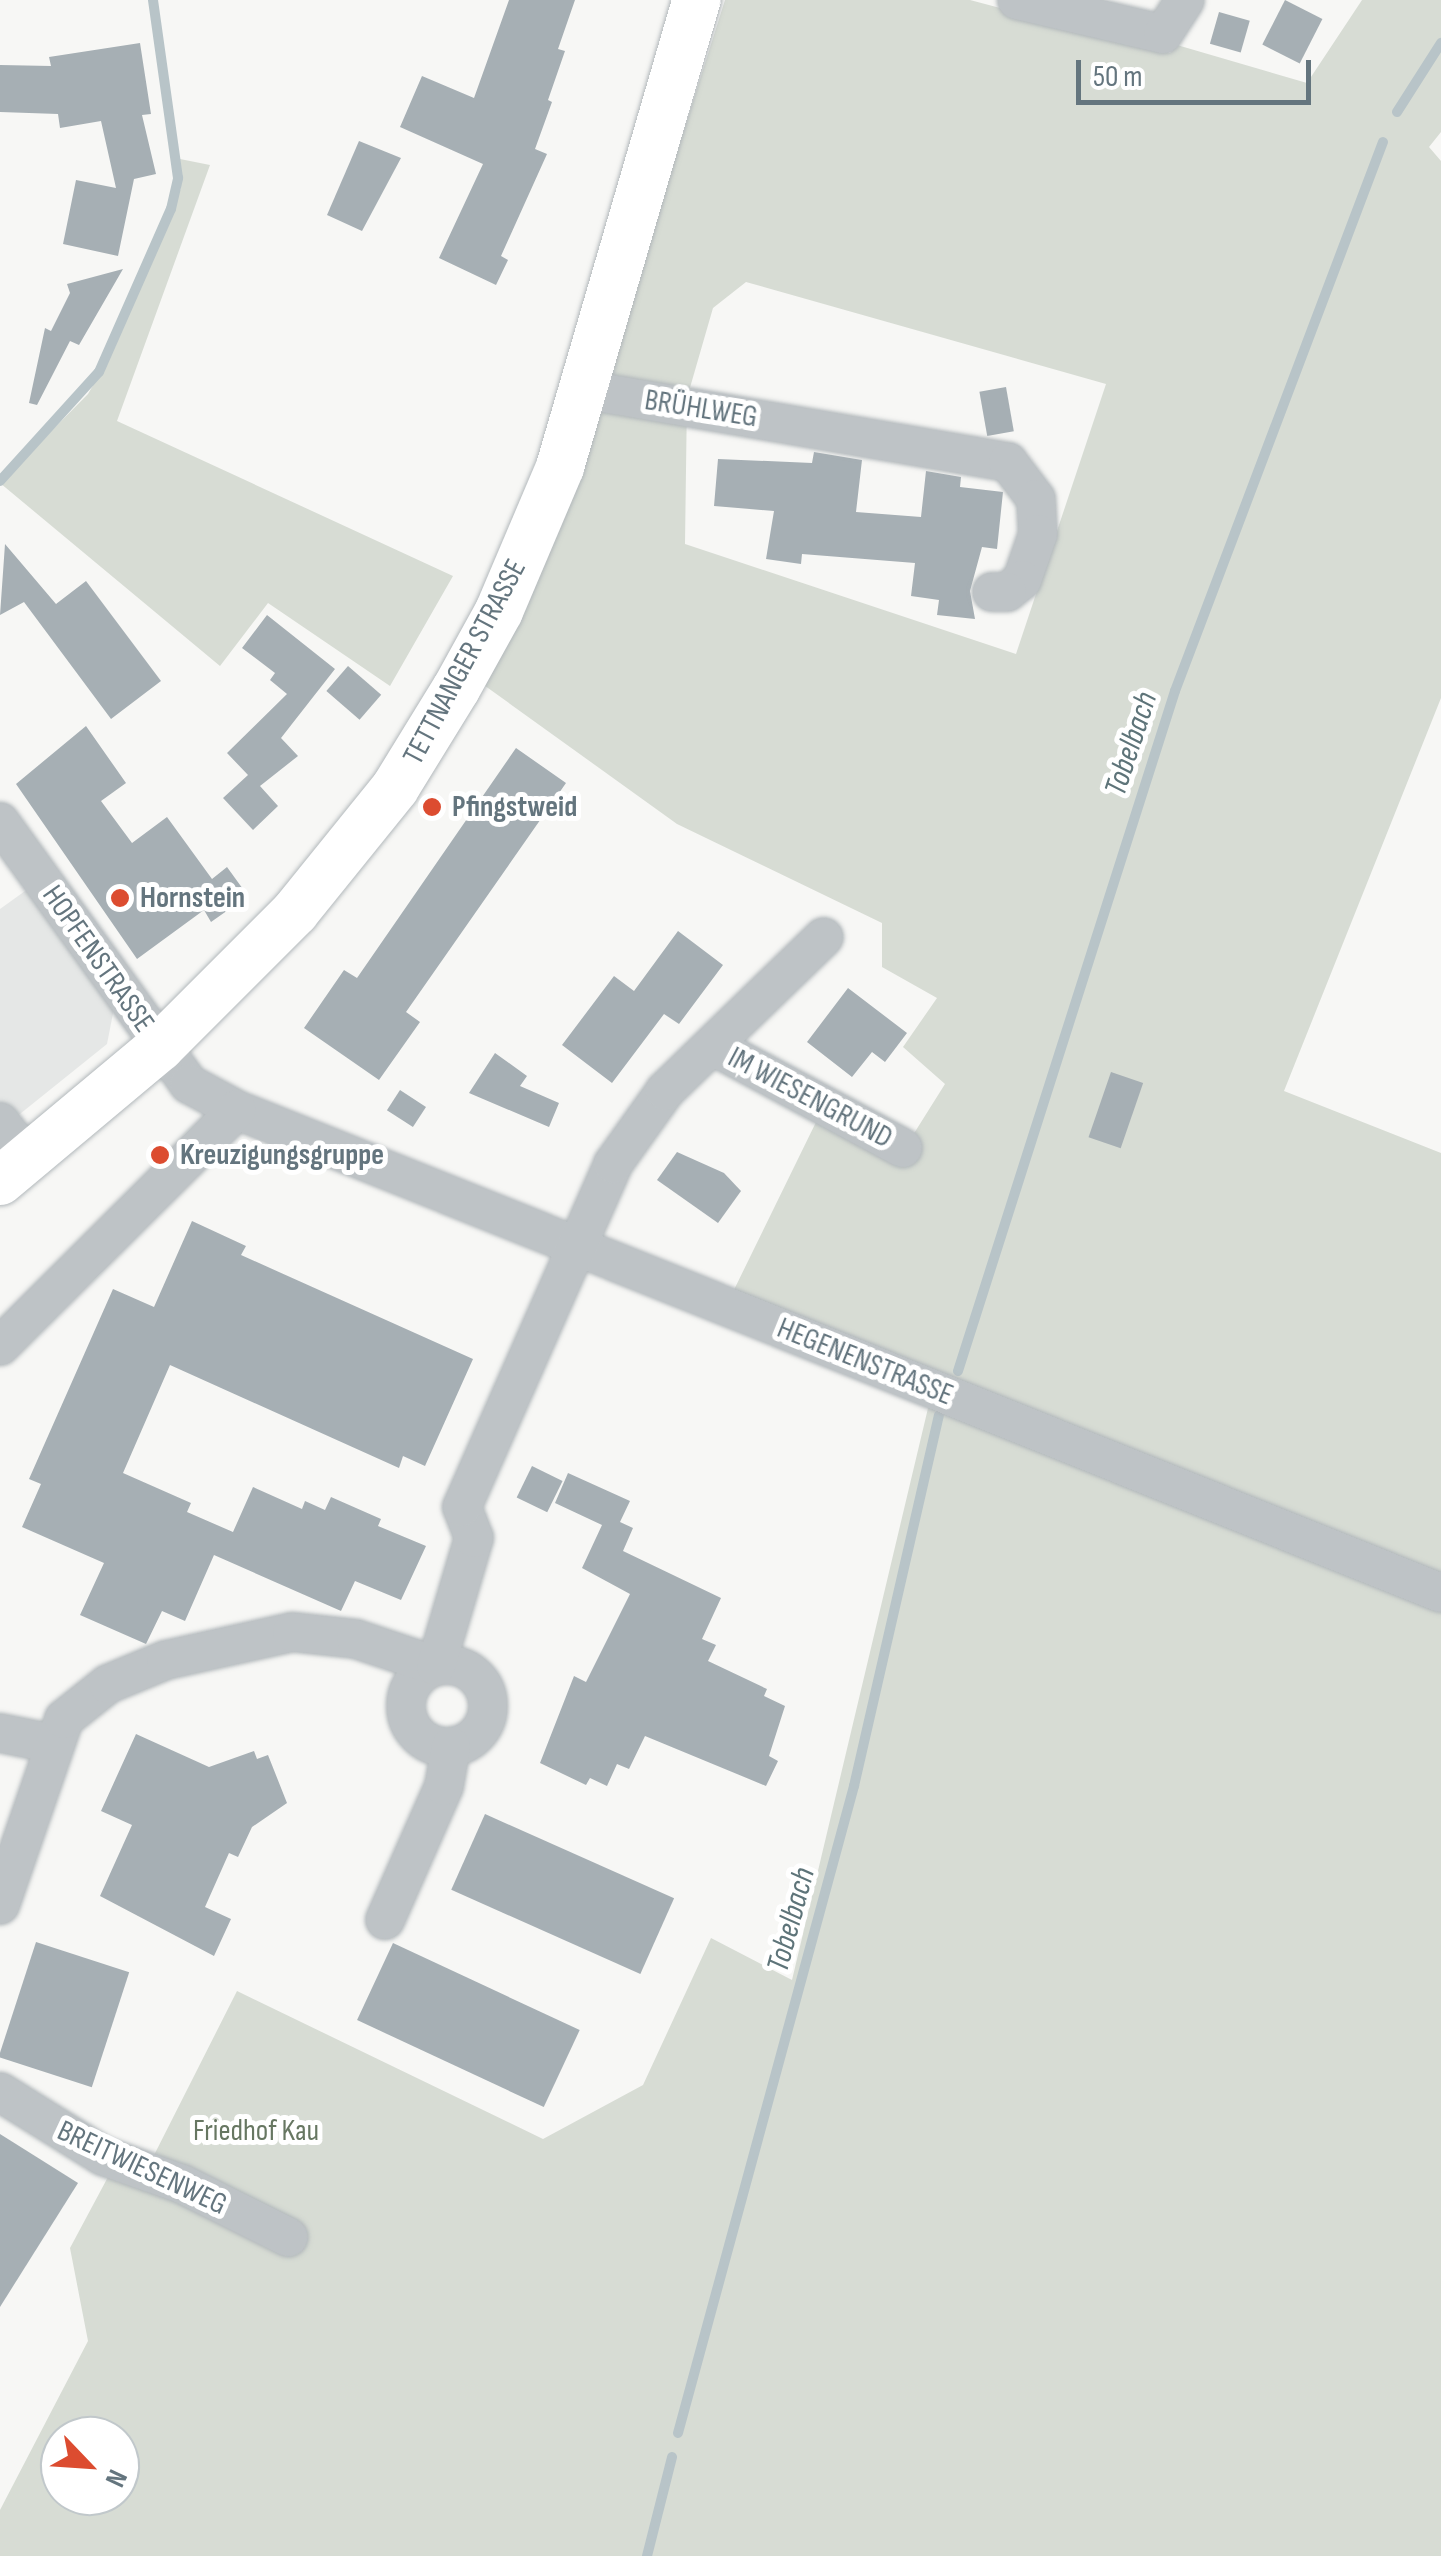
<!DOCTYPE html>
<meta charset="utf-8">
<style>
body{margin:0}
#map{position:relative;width:1441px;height:2556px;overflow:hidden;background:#f7f7f5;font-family:"Sofia Sans Condensed",sans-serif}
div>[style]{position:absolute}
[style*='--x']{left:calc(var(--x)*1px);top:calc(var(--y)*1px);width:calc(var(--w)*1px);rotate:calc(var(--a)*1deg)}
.built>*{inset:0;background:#e5e7e6}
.green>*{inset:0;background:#d7dcd4}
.stream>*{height:10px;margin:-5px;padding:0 5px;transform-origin:5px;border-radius:5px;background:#b8c4c8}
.building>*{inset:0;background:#a6afb4;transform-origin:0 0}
.roads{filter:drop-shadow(0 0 2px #b2b8bb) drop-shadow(0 0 2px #b2b8bb)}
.minor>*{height:38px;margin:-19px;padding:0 19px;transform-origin:19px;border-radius:19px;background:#bec3c6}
.minor>.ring{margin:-19px;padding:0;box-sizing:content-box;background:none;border:38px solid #bec3c6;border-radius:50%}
.major>*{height:48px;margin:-24px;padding:0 24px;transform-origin:24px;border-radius:24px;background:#fff}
.dots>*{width:28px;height:28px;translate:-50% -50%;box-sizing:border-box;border:5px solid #fff;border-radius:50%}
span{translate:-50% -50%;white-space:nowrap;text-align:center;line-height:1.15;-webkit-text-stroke:10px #fff;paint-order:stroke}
.street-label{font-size:30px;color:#64757e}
.poi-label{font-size:30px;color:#64757e;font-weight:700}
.left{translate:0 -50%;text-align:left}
.park-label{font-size:30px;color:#677762}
.water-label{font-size:32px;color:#5e7479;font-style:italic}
.north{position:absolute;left:40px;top:2416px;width:100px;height:100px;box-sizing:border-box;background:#fff;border:2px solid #c1c8cb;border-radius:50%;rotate:115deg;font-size:28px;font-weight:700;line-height:40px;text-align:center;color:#64757e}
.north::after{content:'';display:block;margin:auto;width:35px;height:45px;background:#dc4c30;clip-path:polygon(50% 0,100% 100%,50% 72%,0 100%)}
.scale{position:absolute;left:1076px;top:60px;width:235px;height:45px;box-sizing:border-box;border:5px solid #64757e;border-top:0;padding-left:12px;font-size:30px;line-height:35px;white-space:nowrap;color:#64757e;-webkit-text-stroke:8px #fff;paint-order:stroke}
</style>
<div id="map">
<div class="built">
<i style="clip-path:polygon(32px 886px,115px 1003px,107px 1044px,0 1130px,0 909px)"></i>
</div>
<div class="green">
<i style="clip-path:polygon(evenodd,725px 0,970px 0,1170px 53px,1177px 45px,1307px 83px,1362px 0,1441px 0,1441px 132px,1429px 147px,1441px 161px,1441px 698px,1284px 1091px,1441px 1153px,1441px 1579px,729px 1300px,819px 1116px,896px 1162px,945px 1084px,903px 1047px,937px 998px,882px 967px,882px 923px,677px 824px,481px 683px,593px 418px,725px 0,746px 282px,1106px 384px,1016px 654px,685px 544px,687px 398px,713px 308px,746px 282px)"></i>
<i style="clip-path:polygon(180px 159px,210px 165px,117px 421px,453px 576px,390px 686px,268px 603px,220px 666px,0 483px,88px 394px,115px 347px,181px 188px)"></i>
<i style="clip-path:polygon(evenodd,929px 1404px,1441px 1607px,1441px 2556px,0 2556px,0 2510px,88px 2341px,70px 2248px,116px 2162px,145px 2173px,237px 1991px,543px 2139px,643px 2085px,711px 1938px,792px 1980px,929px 1404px,60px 2436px,120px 2436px,120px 2496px,60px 2496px,60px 2436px)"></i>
</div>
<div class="stream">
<i style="--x:1397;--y:112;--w:82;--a:-57.5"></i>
<i style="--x:0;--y:481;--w:147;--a:-47.8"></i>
<i style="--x:99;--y:372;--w:178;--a:-66.2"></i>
<i style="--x:171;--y:209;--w:32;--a:-77"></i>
<i style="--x:178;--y:178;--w:180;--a:-98"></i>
<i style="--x:958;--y:1371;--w:714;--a:-72.3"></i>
<i style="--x:1175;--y:691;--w:587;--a:-69.25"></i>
<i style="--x:678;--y:2433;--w:671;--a:-74.78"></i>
<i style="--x:854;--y:1786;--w:380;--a:-77.1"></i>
<i style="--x:647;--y:2556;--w:102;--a:-75.8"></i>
</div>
<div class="building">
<i style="clip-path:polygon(509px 0,575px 0,558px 49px,565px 51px,548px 100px,552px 102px,535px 149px,547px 154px,501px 256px,508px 260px,496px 285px,439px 258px,483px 164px,400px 127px,422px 76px,474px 98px)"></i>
<i style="left:1285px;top:0;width:42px;height:50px;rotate:27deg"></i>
<i style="left:1219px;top:12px;width:32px;height:33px;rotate:16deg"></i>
<i style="clip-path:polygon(140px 43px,151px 114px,142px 115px,156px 174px,134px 179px,118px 256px,63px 244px,76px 180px,116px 188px,101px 121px,60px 128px,58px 114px,0 112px,0 65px,51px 66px,49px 57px)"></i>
<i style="clip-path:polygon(359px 141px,401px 158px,362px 231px,327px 215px)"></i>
<i style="clip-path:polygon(123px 269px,79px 345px,70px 341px,37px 405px,29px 403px,45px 328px,51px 331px,70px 293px,67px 284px)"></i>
<i style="left:1006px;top:387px;width:45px;height:27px;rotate:80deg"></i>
<i style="clip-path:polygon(814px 452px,862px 460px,856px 512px,921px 517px,926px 471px,961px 477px,960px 487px,1003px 492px,997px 549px,982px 547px,970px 591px,975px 619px,937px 615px,939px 600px,911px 596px,915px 563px,802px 554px,801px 564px,766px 559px,774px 511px,714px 506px,718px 459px,812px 463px)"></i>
<i style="clip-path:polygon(5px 544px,56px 604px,86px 581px,161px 681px,111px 719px,24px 602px,0 615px)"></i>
<i style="clip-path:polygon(267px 615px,335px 669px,281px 738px,298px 756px,260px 786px,278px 806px,253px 830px,223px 798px,248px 775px,227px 753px,287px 694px,270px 680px,275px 673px,242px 648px)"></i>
<i style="left:348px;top:666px;width:44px;height:33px;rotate:41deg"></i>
<i style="clip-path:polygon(86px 726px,126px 783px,101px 801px,132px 843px,167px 817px,212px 879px,227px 867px,248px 896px,211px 922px,204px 910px,137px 959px,16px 784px)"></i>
<i style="clip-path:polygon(516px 748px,566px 783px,406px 1012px,420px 1022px,379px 1080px,304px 1028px,344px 970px,357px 978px)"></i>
<i style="clip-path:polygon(678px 931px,723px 965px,679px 1024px,664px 1014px,612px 1083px,562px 1045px,614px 976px,634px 991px)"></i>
<i style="clip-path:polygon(848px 988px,907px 1033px,885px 1062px,872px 1052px,852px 1077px,807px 1042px)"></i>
<i style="clip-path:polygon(495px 1053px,527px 1076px,520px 1086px,559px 1103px,549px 1127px,469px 1093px)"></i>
<i style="left:1111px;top:1072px;width:34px;height:69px;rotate:19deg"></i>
<i style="left:400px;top:1090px;width:31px;height:24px;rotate:33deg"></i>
<i style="clip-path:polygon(677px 1152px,724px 1173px,741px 1191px,718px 1223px,657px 1180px)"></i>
<i style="clip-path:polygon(192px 1221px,246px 1246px,241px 1255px,473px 1359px,425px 1466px,403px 1456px,399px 1468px,170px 1365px,123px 1473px,191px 1503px,187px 1512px,233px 1532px,253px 1487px,302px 1509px,305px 1501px,325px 1510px,331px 1497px,381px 1519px,378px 1526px,426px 1546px,401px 1600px,355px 1581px,341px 1611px,214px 1555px,185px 1621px,162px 1611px,146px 1644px,80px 1615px,104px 1563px,22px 1527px,41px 1484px,29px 1479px,113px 1289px,154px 1307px)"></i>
<i style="left:532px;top:1466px;width:34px;height:35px;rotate:26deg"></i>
<i style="clip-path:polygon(568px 1473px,630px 1501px,620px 1522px,633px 1528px,623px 1551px,721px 1598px,702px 1639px,716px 1645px,708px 1661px,767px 1689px,764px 1696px,785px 1706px,769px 1756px,778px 1761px,766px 1786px,645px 1736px,629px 1769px,617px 1764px,607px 1786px,590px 1778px,586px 1785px,540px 1763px,574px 1676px,586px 1682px,630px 1594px,582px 1568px,602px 1525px,555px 1503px)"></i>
<i style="clip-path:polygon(136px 1734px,209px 1767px,254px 1751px,257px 1759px,268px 1755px,287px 1803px,252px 1827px,238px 1857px,229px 1853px,205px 1907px,231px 1919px,214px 1956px,100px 1896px,132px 1825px,101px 1811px)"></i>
<i style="left:485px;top:1814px;width:207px;height:83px;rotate:24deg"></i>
<i style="left:36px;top:1942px;width:98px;height:121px;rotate:18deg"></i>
<i style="left:393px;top:1943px;width:206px;height:85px;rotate:25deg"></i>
<i style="clip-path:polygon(0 2134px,78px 2183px,0 2307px)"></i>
</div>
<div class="roads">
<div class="minor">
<i style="--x:1017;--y:0;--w:150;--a:13.1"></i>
<i style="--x:1163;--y:34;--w:40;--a:-57.1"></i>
<i style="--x:586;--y:390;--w:428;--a:9.7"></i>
<i style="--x:1008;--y:462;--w:46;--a:52.9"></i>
<i style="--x:1036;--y:499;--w:35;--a:87"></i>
<i style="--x:1038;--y:534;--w:49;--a:109.2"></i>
<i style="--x:1022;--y:580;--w:19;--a:141"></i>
<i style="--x:1007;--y:592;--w:15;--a:180"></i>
<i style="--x:0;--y:822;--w:323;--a:54.2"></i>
<i style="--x:189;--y:1084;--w:55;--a:28.4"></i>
<i style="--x:237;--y:1110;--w:1297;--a:21.86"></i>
<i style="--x:717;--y:1048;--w:211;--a:28.3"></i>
<i style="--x:0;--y:1122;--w:48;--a:51.7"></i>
<i style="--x:0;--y:1346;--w:334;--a:-44.9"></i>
<i class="ring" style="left:406px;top:1665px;width:44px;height:44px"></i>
<i style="--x:0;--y:1733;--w:55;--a:11.5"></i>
<i style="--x:0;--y:1905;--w:197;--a:-71"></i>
<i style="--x:64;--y:1719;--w:56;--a:-38.5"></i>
<i style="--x:108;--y:1684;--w:63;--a:-22.5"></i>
<i style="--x:166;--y:1660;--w:129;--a:-12.5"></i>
<i style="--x:292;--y:1632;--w:64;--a:6.2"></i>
<i style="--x:356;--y:1639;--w:84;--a:18.6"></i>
<i style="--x:436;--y:1666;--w:134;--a:-73.5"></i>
<i style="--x:474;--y:1538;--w:33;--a:-111"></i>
<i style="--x:462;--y:1507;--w:375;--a:-66.2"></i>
<i style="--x:613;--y:1164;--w:90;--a:-54.5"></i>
<i style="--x:665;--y:1091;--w:221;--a:-44.1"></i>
<i style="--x:385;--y:1920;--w:146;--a:-66.2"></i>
<i style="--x:444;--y:1786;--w:40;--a:-80"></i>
<i style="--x:0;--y:2092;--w:121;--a:31.9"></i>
<i style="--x:103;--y:2156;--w:84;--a:19.5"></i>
<i style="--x:182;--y:2184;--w:119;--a:26.6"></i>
</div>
<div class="major">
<i style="--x:0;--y:1181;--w:209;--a:-39.9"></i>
<i style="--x:160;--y:1047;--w:191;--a:-45"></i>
<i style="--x:295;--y:912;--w:159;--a:-51.1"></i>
<i style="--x:395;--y:788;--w:116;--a:-58.4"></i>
<i style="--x:456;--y:689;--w:89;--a:-61.1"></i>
<i style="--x:499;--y:611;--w:156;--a:-67"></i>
<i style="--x:560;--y:467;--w:487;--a:-73.7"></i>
</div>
</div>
<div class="dots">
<i style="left:432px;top:807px;background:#dc4c30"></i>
<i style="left:120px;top:898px;background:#dc4c30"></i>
<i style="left:160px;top:1155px;background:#dc4c30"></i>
</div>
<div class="street-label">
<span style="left:701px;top:409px;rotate:9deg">BRÜHLWEG</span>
<span style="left:465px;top:662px;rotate:-62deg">TETTNANGER STRASSE</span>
<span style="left:98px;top:959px;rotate:55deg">HOPFENSTRASSE</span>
<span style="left:810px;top:1098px;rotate:28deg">IM WIESENGRUND</span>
<span style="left:865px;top:1362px;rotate:22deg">HEGENENSTRASSE</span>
<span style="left:142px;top:2168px;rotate:25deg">BREITWIESENWEG</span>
</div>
<div class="poi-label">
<span class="left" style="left:452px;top:807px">Pfingstweid</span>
<span class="left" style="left:140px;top:898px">Hornstein</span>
<span class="left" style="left:180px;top:1155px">Kreuzigungsgruppe</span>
</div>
<div class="park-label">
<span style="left:256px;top:2131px">Friedhof Kau</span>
</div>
<div class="water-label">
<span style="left:1132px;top:744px;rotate:-72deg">Tobelbach</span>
<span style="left:792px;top:1920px;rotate:-75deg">Tobelbach</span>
</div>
<div class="north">N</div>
<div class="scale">50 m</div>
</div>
